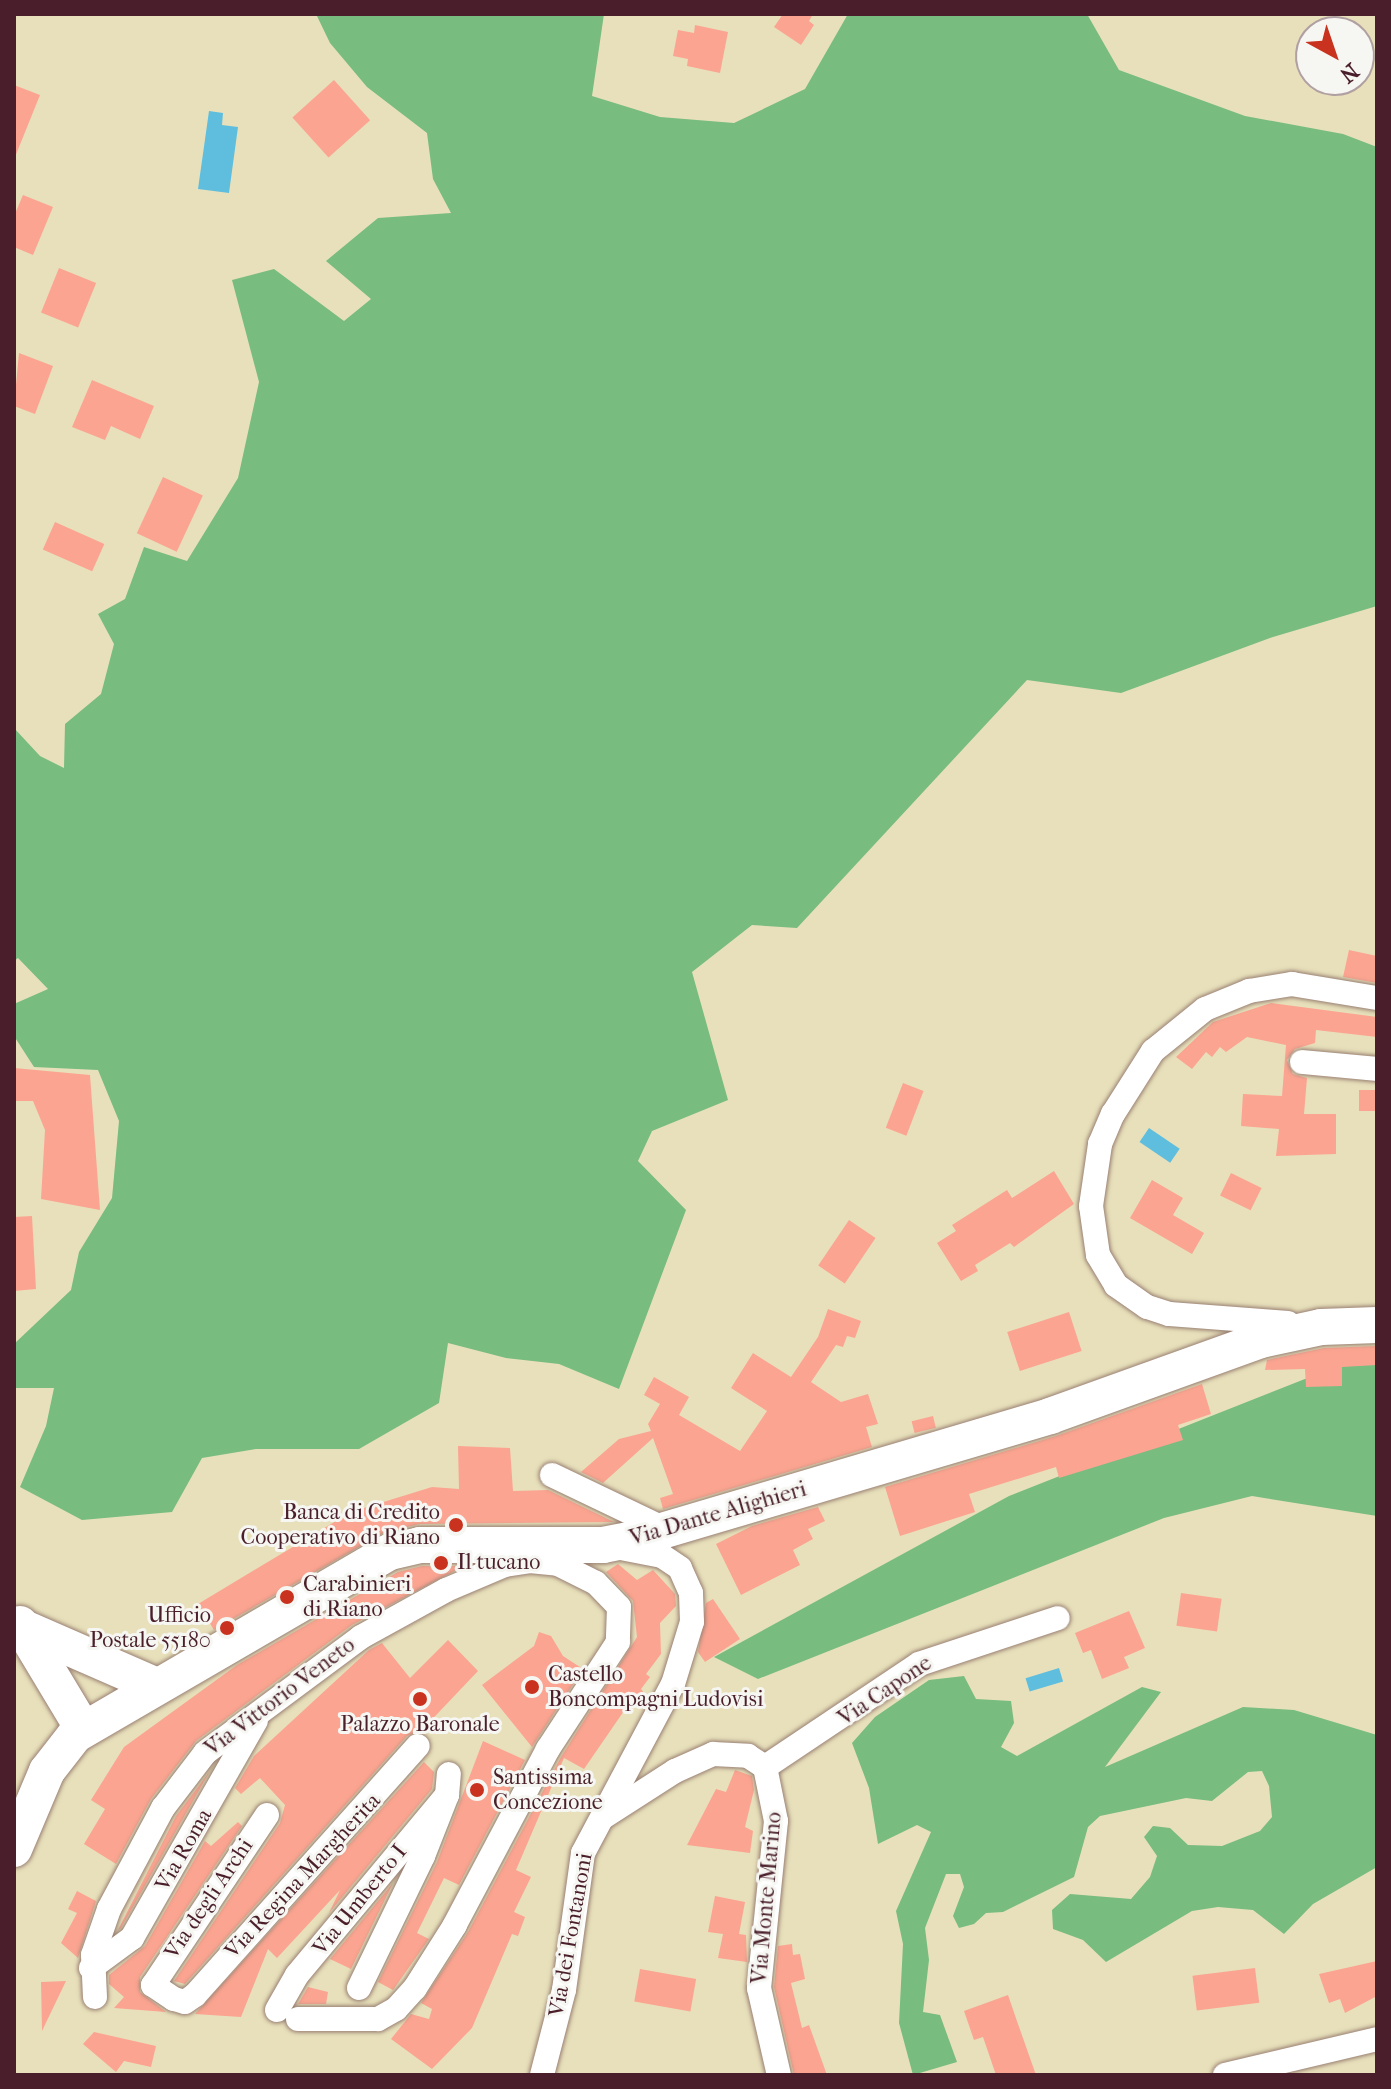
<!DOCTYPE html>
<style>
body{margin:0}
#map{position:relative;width:1391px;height:2089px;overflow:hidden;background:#e8e0bb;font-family:"IM FELL French Canon",serif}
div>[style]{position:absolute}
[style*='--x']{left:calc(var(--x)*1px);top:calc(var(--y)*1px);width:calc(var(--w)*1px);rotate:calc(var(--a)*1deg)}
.forest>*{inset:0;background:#78bc7f}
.water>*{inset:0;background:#5fbedd;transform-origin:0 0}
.building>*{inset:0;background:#fba491;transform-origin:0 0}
.roads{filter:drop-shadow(0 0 2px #998073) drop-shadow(0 0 2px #998073)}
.street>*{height:24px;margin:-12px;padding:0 12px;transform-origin:12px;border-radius:12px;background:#fff}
.secondary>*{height:36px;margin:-18px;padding:0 18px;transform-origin:18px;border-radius:18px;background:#fff}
.dots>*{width:22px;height:22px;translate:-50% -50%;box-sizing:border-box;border:4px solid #f6f6f2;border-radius:50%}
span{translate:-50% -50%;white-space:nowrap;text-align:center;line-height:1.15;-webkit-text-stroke:6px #f6f6f2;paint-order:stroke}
.poi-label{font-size:22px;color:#4a1f2b}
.right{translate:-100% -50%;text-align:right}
.left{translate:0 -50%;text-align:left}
.street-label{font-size:22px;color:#4a1f2b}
.frame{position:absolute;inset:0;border:16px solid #4a1f2b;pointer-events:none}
.north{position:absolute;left:1295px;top:16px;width:80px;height:80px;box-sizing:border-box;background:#f6f6f2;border:2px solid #b1a0a2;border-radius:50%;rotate:140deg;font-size:22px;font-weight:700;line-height:32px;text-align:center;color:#4a1f2b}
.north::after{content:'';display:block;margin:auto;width:28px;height:36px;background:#c8321e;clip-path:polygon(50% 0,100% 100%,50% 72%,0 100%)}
</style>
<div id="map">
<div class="forest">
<i style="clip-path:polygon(316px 14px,604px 14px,592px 96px,660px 117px,734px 123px,805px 89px,848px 14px,1087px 14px,1119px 70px,1245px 116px,1343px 134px,1377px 147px,1377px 606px,1273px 637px,1121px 693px,1027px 680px,797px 928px,752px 925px,692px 972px,728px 1100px,652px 1131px,638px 1161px,686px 1210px,619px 1389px,559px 1364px,506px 1358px,448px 1343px,439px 1403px,359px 1449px,256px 1449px,202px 1458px,172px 1512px,82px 1520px,20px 1487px,46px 1426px,54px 1388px,14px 1388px,14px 1344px,71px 1290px,79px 1252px,112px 1198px,119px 1121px,98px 1070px,34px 1067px,14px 1036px,14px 1004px,48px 989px,18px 958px,14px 961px,14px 728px,40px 756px,64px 768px,65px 724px,101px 694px,114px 644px,98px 614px,125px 599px,144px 547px,187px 561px,238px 478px,259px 382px,232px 280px,274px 269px,344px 321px,371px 299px,326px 261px,378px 218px,451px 213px,433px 179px,427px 133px,367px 87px,330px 43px)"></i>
<i style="clip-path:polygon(1348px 1362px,1377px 1362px,1377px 1516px,1252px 1496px,1164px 1518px,758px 1679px,714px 1657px,1009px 1496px)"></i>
<i style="clip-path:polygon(964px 1676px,976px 1699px,1011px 1701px,1014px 1723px,1001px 1747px,1017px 1756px,1142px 1687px,1161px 1692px,1105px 1767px,1243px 1707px,1294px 1710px,1377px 1735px,1377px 1867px,1313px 1904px,1284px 1934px,1253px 1910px,1218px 1907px,1192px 1911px,1106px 1962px,1083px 1940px,1053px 1929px,1052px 1910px,1070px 1894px,1131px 1899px,1150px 1877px,1157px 1856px,1144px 1837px,1153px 1826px,1170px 1828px,1188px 1845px,1222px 1846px,1260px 1831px,1272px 1817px,1269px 1786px,1262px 1771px,1248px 1772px,1212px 1801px,1186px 1798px,1100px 1816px,1088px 1827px,1074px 1877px,1003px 1912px,986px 1913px,974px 1924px,959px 1928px,953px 1916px,964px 1887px,960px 1874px,946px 1874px,925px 1928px,929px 1960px,923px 2012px,940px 2015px,957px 2062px,913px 2075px,899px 2023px,903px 1944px,896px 1911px,931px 1832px,917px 1825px,878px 1844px,869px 1788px,852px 1743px,875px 1717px,929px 1680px)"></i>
</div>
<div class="water">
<i style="clip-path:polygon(209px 111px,223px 113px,222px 125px,238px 127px,229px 193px,198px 189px)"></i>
<i style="left:1149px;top:1128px;width:37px;height:17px;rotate:34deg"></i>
<i style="left:1059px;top:1668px;width:14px;height:35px;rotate:73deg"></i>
</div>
<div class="building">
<i style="clip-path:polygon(783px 14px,813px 14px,809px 21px,814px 25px,801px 45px,774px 27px)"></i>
<i style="clip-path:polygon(695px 25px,728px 32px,720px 73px,687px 66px,688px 59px,673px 56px,678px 30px,694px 33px)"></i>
<i style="left:334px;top:80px;width:54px;height:56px;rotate:48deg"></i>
<i style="clip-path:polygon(14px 85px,40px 95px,15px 157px,14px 157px)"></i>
<i style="clip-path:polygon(23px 195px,53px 207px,33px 255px,14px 247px,14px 216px)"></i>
<i style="left:59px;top:268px;width:40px;height:48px;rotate:22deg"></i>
<i style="clip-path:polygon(19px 353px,53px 366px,35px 414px,14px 406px)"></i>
<i style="clip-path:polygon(92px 380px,154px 406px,140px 439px,111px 426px,105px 440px,72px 427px)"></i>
<i style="left:163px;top:477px;width:44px;height:62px;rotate:25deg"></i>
<i style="left:55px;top:522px;width:54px;height:30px;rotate:24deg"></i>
<i style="clip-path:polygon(1349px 950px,1377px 956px,1377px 983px,1343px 977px)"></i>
<i style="clip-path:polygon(1271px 1003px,1377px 1017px,1377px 1037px,1316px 1030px,1315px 1043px,1295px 1049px,1287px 1060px,1293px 1074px,1307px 1078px,1304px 1114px,1336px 1114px,1336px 1154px,1276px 1156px,1279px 1129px,1241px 1126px,1243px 1094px,1282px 1096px,1286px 1045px,1247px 1037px,1226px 1052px,1220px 1047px,1212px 1057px,1206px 1052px,1192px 1069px,1176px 1057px,1213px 1022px)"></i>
<i style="clip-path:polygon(14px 1068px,90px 1075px,100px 1210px,41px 1199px,45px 1130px,33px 1101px,14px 1101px)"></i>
<i style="left:903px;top:1083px;width:22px;height:48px;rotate:21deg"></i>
<i style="left:1359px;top:1090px;width:18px;height:21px"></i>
<i style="clip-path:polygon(1054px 1171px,1074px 1204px,1014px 1247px,1010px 1243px,975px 1265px,978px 1271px,961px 1281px,937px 1243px,956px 1231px,952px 1225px,1007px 1190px,1012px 1198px)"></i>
<i style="left:1231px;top:1173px;width:34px;height:25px;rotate:26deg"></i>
<i style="clip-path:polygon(1152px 1180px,1183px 1198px,1173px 1215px,1204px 1233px,1192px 1254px,1130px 1218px)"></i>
<i style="clip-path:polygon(32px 1216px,36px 1289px,14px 1291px,14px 1217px)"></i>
<i style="left:849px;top:1220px;width:32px;height:55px;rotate:34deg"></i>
<i style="clip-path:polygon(828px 1309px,861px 1321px,855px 1338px,847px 1336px,843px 1347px,836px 1345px,811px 1382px,841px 1402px,868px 1394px,878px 1424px,866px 1427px,872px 1447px,663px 1509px,660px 1498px,673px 1494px,653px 1438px,603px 1483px,581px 1472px,619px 1439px,651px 1431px,648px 1424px,660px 1404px,644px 1395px,654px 1377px,689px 1397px,679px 1415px,740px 1451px,767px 1411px,731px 1388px,753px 1353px,791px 1377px,818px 1337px)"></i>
<i style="left:1069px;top:1312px;width:41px;height:65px;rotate:72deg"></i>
<i style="clip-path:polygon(1377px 1346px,1377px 1365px,1342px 1367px,1342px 1386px,1306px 1387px,1305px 1369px,1265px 1370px,1267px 1360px,1324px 1348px)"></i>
<i style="clip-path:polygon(1202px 1384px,1211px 1414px,1178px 1425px,1183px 1440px,1059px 1478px,1056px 1467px,969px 1494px,975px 1512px,900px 1536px,885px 1487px,1056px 1436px)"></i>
<i style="left:933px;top:1416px;width:12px;height:22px;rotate:76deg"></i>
<i style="clip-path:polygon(458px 1446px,510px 1448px,513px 1491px,548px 1490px,614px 1522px,420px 1524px,385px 1532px,214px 1630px,198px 1604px,351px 1512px,432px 1487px,459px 1489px)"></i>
<i style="clip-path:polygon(818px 1507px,825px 1521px,808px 1529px,813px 1539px,793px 1550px,800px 1565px,741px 1595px,716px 1544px,752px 1526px)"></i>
<i style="clip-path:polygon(618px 1564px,637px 1580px,653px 1570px,675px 1594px,676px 1606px,660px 1623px,661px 1654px,646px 1674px,650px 1677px,641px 1689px,644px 1693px,631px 1711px,626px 1708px,584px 1769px,564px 1758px,516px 1870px,531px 1877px,514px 1912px,525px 1917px,518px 1936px,512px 1934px,472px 2028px,432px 2069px,391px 2039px,411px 2014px,429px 2019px,432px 2009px,421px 2003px,468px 1932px,561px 1757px,637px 1637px,633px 1601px,606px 1572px)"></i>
<i style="clip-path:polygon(422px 1566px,464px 1566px,352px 1625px,196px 1741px,151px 1799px,116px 1864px,84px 1844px,105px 1809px,91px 1800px,124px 1747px,237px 1665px,398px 1572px)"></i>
<i style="left:1181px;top:1593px;width:41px;height:33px;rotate:8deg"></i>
<i style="clip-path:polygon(713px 1599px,740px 1639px,705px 1662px,698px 1652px,706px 1603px)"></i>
<i style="clip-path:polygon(1129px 1611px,1145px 1648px,1124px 1657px,1129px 1668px,1102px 1679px,1091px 1650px,1083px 1653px,1075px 1633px)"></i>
<i style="clip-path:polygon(539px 1632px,551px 1636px,563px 1656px,583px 1669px,532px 1747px,482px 1685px,534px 1646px)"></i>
<i style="clip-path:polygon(448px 1640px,478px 1671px,421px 1731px,407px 1736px,185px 1984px,174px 1981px,280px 1823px,285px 1805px,260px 1778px,241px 1794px,235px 1788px,254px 1756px,369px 1650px,382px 1643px,410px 1678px)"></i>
<i style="clip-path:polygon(483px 1741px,525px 1760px,459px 1885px,444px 1878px,417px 1933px,429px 1939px,393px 1990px,378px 1982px,437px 1862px)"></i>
<i style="clip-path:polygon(424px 1762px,434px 1772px,432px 1789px,329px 1913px,340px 1890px,277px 1958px,268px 1949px,241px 2017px,195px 2014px)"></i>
<i style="clip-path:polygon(735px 1770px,752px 1776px,754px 1790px,745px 1827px,753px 1831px,750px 1853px,687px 1845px,716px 1789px,726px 1792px)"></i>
<i style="clip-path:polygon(210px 1771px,121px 1928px,118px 1930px,176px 1816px)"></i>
<i style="clip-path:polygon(238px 1822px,242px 1826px,140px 1977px,140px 1992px,166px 2012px,114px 2008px,124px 1997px,109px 1984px,109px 1975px,145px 1946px,205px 1841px,211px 1846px)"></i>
<i style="clip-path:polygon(393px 1883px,351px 1969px,330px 1959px)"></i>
<i style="clip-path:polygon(77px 1891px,96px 1901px,78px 1958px,61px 1943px,77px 1913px,68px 1909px)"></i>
<i style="clip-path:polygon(715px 1896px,745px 1902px,739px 1934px,746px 1935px,747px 1962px,718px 1958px,723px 1934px,708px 1932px)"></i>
<i style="clip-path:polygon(792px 1944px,793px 1955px,800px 1954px,805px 1979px,791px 1983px,802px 2028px,809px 2025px,827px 2075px,794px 2075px,774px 1987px,778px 1946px)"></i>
<i style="clip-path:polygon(1377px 1961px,1377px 1996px,1345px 2013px,1340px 1999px,1329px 2003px,1319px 1974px)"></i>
<i style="left:1255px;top:1968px;width:35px;height:63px;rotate:83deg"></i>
<i style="left:640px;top:1969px;width:57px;height:33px;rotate:10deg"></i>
<i style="clip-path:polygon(66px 1981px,42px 2031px,41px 1982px)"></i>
<i style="clip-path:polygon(308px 1987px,328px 1992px,326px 2004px,298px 2004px)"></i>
<i style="clip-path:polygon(1008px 1995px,1018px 2024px,1036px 2075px,996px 2075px,983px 2037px,974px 2040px,964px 2011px)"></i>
<i style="clip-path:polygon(94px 2032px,156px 2046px,151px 2067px,124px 2061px,116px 2072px,83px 2044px)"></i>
</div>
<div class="roads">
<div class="street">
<i style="--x:1302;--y:1062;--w:75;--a:5.3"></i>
<i style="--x:1288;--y:1323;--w:119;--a:-175.7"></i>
<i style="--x:1169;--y:1314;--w:23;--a:-162"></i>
<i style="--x:1147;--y:1307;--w:38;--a:-145"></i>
<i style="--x:1116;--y:1285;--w:35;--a:-121"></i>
<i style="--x:1098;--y:1255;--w:49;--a:-98.1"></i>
<i style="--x:1091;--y:1206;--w:63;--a:-81.7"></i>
<i style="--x:1100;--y:1144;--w:33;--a:-67"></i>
<i style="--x:1113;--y:1114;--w:75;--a:-57.6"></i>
<i style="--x:1153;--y:1051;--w:67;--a:-38.9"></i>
<i style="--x:1205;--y:1009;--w:48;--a:-22.2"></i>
<i style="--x:1249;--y:991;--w:44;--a:-9.2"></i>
<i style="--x:1292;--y:984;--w:86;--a:9.4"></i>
<i style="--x:552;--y:1475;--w:130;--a:25.6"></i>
<i style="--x:765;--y:1767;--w:185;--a:-33.8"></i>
<i style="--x:919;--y:1664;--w:146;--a:-18.3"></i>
<i style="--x:267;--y:1815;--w:205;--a:123.8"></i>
<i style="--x:153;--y:1985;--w:25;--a:34"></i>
<i style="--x:174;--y:1999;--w:11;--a:15"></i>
<i style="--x:185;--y:2002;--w:12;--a:-35"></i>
<i style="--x:195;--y:1995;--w:334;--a:-48.2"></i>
<i style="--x:602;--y:1818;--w:87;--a:-32.8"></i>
<i style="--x:675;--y:1771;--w:42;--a:-24.1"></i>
<i style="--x:713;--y:1754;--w:35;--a:3"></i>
<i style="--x:748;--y:1756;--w:20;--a:33"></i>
<i style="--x:765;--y:1767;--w:55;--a:78.5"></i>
<i style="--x:776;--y:1821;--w:168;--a:95.8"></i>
<i style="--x:759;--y:1988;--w:89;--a:77.1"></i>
<i style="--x:91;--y:1968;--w:51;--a:-36.2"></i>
<i style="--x:132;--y:1938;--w:250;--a:-60.3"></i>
<i style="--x:359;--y:1988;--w:147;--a:-64.1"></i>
<i style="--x:423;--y:1856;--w:66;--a:-68.5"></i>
<i style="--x:447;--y:1795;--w:21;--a:-85"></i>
<i style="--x:95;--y:1997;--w:42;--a:-92.7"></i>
<i style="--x:93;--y:1955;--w:49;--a:-70.8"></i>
<i style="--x:109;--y:1909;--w:115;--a:-61.9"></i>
<i style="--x:163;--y:1808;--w:69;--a:-52.6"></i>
<i style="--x:205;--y:1753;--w:194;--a:-36.6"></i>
<i style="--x:361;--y:1637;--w:97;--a:-28.9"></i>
<i style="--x:446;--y:1590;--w:64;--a:-23"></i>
<i style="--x:505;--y:1565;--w:25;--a:-9"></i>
<i style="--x:530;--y:1561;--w:28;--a:6"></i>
<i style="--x:558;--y:1564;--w:42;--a:26.6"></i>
<i style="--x:596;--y:1583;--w:33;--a:46"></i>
<i style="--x:619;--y:1607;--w:35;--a:92"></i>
<i style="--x:618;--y:1642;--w:128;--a:123.2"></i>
<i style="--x:548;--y:1749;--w:199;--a:117.9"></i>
<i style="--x:455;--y:1925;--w:75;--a:122.4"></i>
<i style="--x:415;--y:1988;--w:28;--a:132"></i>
<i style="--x:396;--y:2009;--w:21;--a:151"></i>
<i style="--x:378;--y:2019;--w:80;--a:180"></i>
<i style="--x:277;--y:2010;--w:40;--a:-60.3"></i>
<i style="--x:297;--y:1975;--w:234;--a:-50.2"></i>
<i style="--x:542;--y:2075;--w:88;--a:-75.5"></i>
<i style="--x:564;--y:1990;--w:138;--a:-82.1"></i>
<i style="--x:583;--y:1853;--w:191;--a:-62"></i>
<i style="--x:673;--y:1684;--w:65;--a:-73"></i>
<i style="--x:692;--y:1622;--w:29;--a:-92"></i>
<i style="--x:691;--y:1593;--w:27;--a:-114"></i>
<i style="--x:680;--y:1568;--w:22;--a:-146"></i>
<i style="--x:662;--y:1556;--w:42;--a:-169"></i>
<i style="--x:1225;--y:2075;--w:156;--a:-13.3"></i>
</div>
<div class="secondary">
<i style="--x:20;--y:1624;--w:122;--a:59"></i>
<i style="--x:24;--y:1628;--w:145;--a:23.6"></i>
<i style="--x:14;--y:1849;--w:85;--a:-67.1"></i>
<i style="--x:47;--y:1771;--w:46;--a:-52.1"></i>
<i style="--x:75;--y:1735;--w:364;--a:-30.2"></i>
<i style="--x:390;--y:1552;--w:31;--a:-13"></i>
<i style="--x:420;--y:1545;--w:183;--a:0"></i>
<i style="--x:603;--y:1545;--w:33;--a:-11"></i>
<i style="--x:635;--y:1539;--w:433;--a:-16.5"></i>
<i style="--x:1050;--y:1416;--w:224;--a:-19.8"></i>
<i style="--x:1261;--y:1340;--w:61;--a:-12.2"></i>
<i style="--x:1321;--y:1327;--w:56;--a:-2"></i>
</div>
</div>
<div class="dots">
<i style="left:456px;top:1525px;background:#c8321e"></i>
<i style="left:441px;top:1563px;background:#c8321e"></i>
<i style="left:287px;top:1597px;background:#c8321e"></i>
<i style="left:227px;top:1628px;background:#c8321e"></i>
<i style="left:532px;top:1687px;background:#c8321e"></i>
<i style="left:420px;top:1699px;background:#c8321e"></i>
<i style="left:477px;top:1790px;background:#c8321e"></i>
</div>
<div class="poi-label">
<span class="right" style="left:440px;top:1525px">Banca di Credito<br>Cooperativo di Riano</span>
<span class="left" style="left:457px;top:1563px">Il tucano</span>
<span class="left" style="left:303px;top:1597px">Carabinieri<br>di Riano</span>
<span class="right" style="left:211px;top:1628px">Ufficio<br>Postale 55180</span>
<span class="left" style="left:548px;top:1687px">Castello<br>Boncompagni Ludovisi</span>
<span style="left:420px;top:1725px">Palazzo Baronale</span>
<span class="left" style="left:493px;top:1790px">Santissima<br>Concezione</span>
</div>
<div class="street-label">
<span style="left:718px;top:1514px;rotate:-16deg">Via Dante Alighieri</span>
<span style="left:885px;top:1691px;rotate:-34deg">Via Capone</span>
<span style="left:280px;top:1697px;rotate:-37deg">Via Vittorio Veneto</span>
<span style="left:184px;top:1850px;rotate:-60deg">Via Roma</span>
<span style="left:303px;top:1876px;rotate:-47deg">Via Regina Margherita</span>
<span style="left:767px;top:1898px;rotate:-85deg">Via Monte Marino</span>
<span style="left:209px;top:1899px;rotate:-56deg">Via degli Archi</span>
<span style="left:360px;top:1900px;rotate:-51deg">Via Umberto I</span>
<span style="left:571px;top:1935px;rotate:-80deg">Via dei Fontanoni</span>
</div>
<div class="frame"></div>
<div class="north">N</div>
</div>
